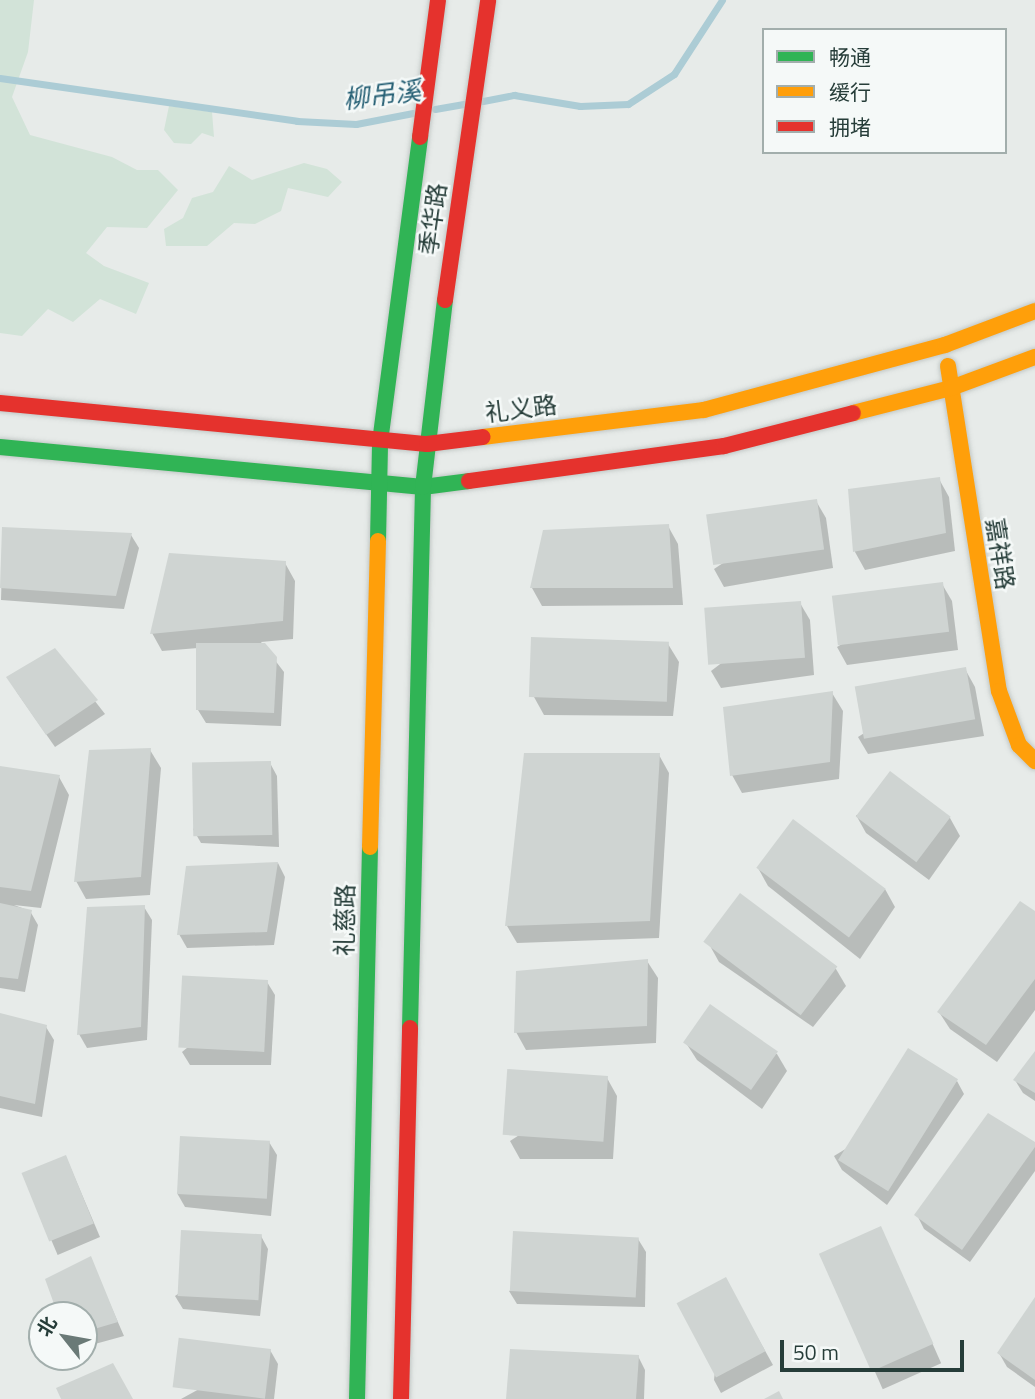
<!DOCTYPE html>
<meta charset="utf-8">
<style>
body{margin:0}
#map{position:relative;width:1035px;height:1399px;overflow:hidden;background:#e7ebe9;font-family:"Titillium Web","Noto Sans SC",sans-serif}
div>[style]{position:absolute}
[style*='--x']{left:calc(var(--x)*1px);top:calc(var(--y)*1px);width:calc(var(--w)*1px);rotate:calc(var(--a)*1deg)}
.green>*{inset:0;background:#d2e3d8}
.shadow>*{inset:0;background:#0003;transform-origin:0 0}
.stream>*{height:7px;margin:-3.5px;padding:0 3.5px;transform-origin:3.5px;border-radius:3.5px;background:#acccd5}
.building>*{inset:0;background:#cfd4d2;transform-origin:0 0}
.roads{filter:drop-shadow(0 0 2px #c2c8c6) drop-shadow(0 0 2px #c2c8c6)}
.fast>*{height:16px;margin:-8px;padding:0 8px;transform-origin:8px;border-radius:8px;background:#30b455}
.slow>*{height:16px;margin:-8px;padding:0 8px;transform-origin:8px;border-radius:8px;background:#ff9f0a}
.jam>*{height:16px;margin:-8px;padding:0 8px;transform-origin:8px;border-radius:8px;background:#e5322d}
span{translate:-50% -50%;white-space:nowrap;text-align:center;line-height:1.15;-webkit-text-stroke:5px #f5f9f8;paint-order:stroke}
.street-label{font-size:24px;color:#263d39}
.water-label{font-size:26px;color:#255f74;font-style:italic}
.legend{position:absolute;left:762px;top:28px;width:245px;height:126px;box-sizing:border-box;background:#f5f9f8;border:2px solid #a2aeac;margin:0;padding:9px 12px;list-style:none;font-size:21px;color:#263d39}
.legend li{display:flex;align-items:center;gap:14px;height:35px}
.legend b{width:35px;border:2px solid #a2aeac}
.north{position:absolute;left:28px;top:1301px;width:70px;height:70px;box-sizing:border-box;background:#f5f9f8;border:2px solid #a2aeac;border-radius:50%;rotate:301deg;font-size:19px;font-weight:700;line-height:28px;text-align:center;color:#263d39}
.north::after{content:'';display:block;margin:auto;width:24px;height:32px;background:#6a7a77;clip-path:polygon(50% 0,100% 100%,50% 72%,0 100%)}
.scale{position:absolute;left:780px;top:1340px;width:184px;height:32px;box-sizing:border-box;border:4px solid #263d39;border-top:0;padding-left:9px;font-size:21px;line-height:24px;white-space:nowrap;color:#263d39;-webkit-text-stroke:5px #f5f9f8;paint-order:stroke}
</style>
<div id="map">
<div class="green">
<i style="clip-path:polygon(0 0,34px 0,28px 52px,12px 97px,30px 135px,112px 157px,137px 170px,158px 170px,178px 190px,147px 228px,107px 227px,86px 253px,104px 266px,149px 283px,136px 314px,100px 299px,73px 322px,48px 309px,22px 336px,0 333px)"></i>
<i style="clip-path:polygon(169px 106px,212px 112px,214px 137px,202px 133px,191px 144px,174px 143px,164px 130px)"></i>
<i style="clip-path:polygon(304px 163px,327px 169px,342px 182px,328px 197px,288px 188px,281px 211px,255px 224px,234px 223px,207px 246px,166px 246px,164px 229px,183px 218px,192px 198px,213px 192px,229px 166px,252px 180px)"></i>
</div>
<div class="shadow">
<i style="clip-path:polygon(939px 479px,949px 497px,955px 551px,865px 570px,855px 552px,850px 491px)"></i>
<i style="clip-path:polygon(816px 501px,826px 518px,833px 568px,724px 587px,714px 569px)"></i>
<i style="clip-path:polygon(668px 526px,678px 544px,683px 605px,542px 606px,532px 588px,545px 531px)"></i>
<i style="clip-path:polygon(3px 529px,131px 535px,139px 548px,124px 609px,1px 600px)"></i>
<i style="clip-path:polygon(285px 563px,295px 581px,293px 639px,261px 642px,284px 672px,281px 726px,206px 723px,198px 710px,198px 648px,162px 651px,152px 633px)"></i>
<i style="clip-path:polygon(942px 584px,952px 601px,958px 650px,847px 665px,837px 647px)"></i>
<i style="clip-path:polygon(800px 603px,810px 620px,814px 675px,721px 688px,711px 671px)"></i>
<i style="clip-path:polygon(668px 644px,679px 662px,673px 716px,544px 715px,534px 697px)"></i>
<i style="clip-path:polygon(55px 650px,105px 714px,55px 747px,16px 691px)"></i>
<i style="clip-path:polygon(965px 669px,975px 687px,984px 736px,868px 754px,858px 737px)"></i>
<i style="clip-path:polygon(832px 693px,843px 711px,839px 779px,742px 793px,732px 775px)"></i>
<i style="clip-path:polygon(150px 750px,161px 768px,150px 895px,86px 899px,76px 881px)"></i>
<i style="clip-path:polygon(659px 755px,669px 773px,659px 938px,517px 943px,507px 926px)"></i>
<i style="clip-path:polygon(270px 763px,277px 776px,279px 847px,201px 843px,193px 829px)"></i>
<i style="clip-path:polygon(0 768px,59px 777px,69px 795px,41px 908px,14px 905px,30px 911px,38px 925px,25px 992px,0 988px)"></i>
<i style="clip-path:polygon(856px 815px,950px 818px,960px 836px,929px 880px,866px 833px)"></i>
<i style="clip-path:polygon(278px 863px,285px 877px,274px 945px,187px 948px,179px 934px)"></i>
<i style="clip-path:polygon(758px 868px,885px 889px,895px 907px,860px 959px,768px 886px)"></i>
<i style="clip-path:polygon(740px 896px,836px 969px,846px 986px,813px 1027px,719px 962px,709px 944px)"></i>
<i style="clip-path:polygon(144px 907px,152px 920px,147px 1040px,87px 1048px,79px 1034px)"></i>
<i style="clip-path:polygon(1035px 913px,1035px 1010px,997px 1062px,950px 1029px,939px 1012px)"></i>
<i style="clip-path:polygon(647px 961px,658px 978px,656px 1043px,526px 1050px,516px 1032px)"></i>
<i style="clip-path:polygon(267px 982px,275px 995px,271px 1065px,190px 1065px,182px 1052px)"></i>
<i style="clip-path:polygon(0 1015px,46px 1027px,54px 1040px,42px 1117px,0 1108px)"></i>
<i style="clip-path:polygon(686px 1043px,777px 1054px,787px 1071px,762px 1109px,697px 1060px)"></i>
<i style="clip-path:polygon(1035px 1053px,1035px 1101px,1023px 1093px,1015px 1080px)"></i>
<i style="clip-path:polygon(607px 1078px,617px 1096px,613px 1159px,520px 1159px,510px 1141px)"></i>
<i style="clip-path:polygon(957px 1081px,964px 1094px,887px 1205px,842px 1170px,834px 1156px)"></i>
<i style="clip-path:polygon(269px 1142px,277px 1155px,271px 1216px,185px 1207px,177px 1193px)"></i>
<i style="clip-path:polygon(1035px 1144px,1035px 1171px,970px 1262px,924px 1229px,917px 1215px)"></i>
<i style="left:66px;top:1157px;width:87px;height:46px;rotate:67deg"></i>
<i style="left:881px;top:1228px;width:148px;height:64px;rotate:66deg"></i>
<i style="clip-path:polygon(261px 1236px,268px 1249px,260px 1316px,183px 1309px,175px 1296px)"></i>
<i style="clip-path:polygon(638px 1239px,646px 1252px,645px 1307px,517px 1304px,509px 1291px)"></i>
<i style="clip-path:polygon(90px 1258px,124px 1336px,84px 1347px,84px 1315px,60px 1315px)"></i>
<i style="clip-path:polygon(725px 1279px,773px 1365px,721px 1393px,714px 1380px)"></i>
<i style="clip-path:polygon(1035px 1300px,1035px 1387px,1007px 1367px,999px 1353px)"></i>
<i style="clip-path:polygon(270px 1350px,278px 1364px,274px 1399px,181px 1399px)"></i>
<i style="clip-path:polygon(638px 1356px,645px 1370px,644px 1399px,507px 1399px)"></i>
</div>
<div class="stream">
<i style="--x:0;--y:78;--w:300;--a:8.2"></i>
<i style="--x:297;--y:121;--w:59;--a:2.9"></i>
<i style="--x:356;--y:124;--w:58;--a:-10.9"></i>
<i style="--x:483;--y:101;--w:32;--a:-11"></i>
<i style="--x:514;--y:95;--w:67;--a:9.5"></i>
<i style="--x:580;--y:106;--w:48;--a:-2.4"></i>
<i style="--x:628;--y:104;--w:55;--a:-33.1"></i>
<i style="--x:674;--y:74;--w:88;--a:-57"></i>
<i style="--x:435;--y:109;--w:29;--a:-10"></i>
</div>
<div class="building">
<i style="clip-path:polygon(940px 477px,946px 533px,853px 552px,848px 489px)"></i>
<i style="left:817px;top:499px;width:51px;height:112px;rotate:82deg"></i>
<i style="clip-path:polygon(669px 524px,673px 588px,530px 588px,543px 530px)"></i>
<i style="clip-path:polygon(2px 527px,132px 533px,116px 596px,0 588px)"></i>
<i style="clip-path:polygon(169px 553px,286px 561px,283px 621px,150px 634px)"></i>
<i style="left:943px;top:582px;width:50px;height:112px;rotate:83deg"></i>
<i style="left:801px;top:601px;width:57px;height:97px;rotate:86deg"></i>
<i style="left:531px;top:637px;width:138px;height:60px;rotate:2deg"></i>
<i style="clip-path:polygon(196px 643px,265px 643px,277px 657px,274px 713px,196px 710px)"></i>
<i style="clip-path:polygon(55px 648px,98px 700px,46px 735px,6px 677px)"></i>
<i style="left:966px;top:667px;width:53px;height:113px;rotate:80deg"></i>
<i style="clip-path:polygon(833px 691px,830px 762px,730px 776px,723px 707px)"></i>
<i style="clip-path:polygon(151px 748px,141px 877px,74px 882px,89px 750px)"></i>
<i style="clip-path:polygon(524px 753px,660px 753px,650px 921px,505px 926px)"></i>
<i style="left:271px;top:761px;width:74px;height:79px;rotate:89deg"></i>
<i style="clip-path:polygon(0 766px,60px 775px,31px 891px,0 887px)"></i>
<i style="left:890px;top:771px;width:76px;height:57px;rotate:37deg"></i>
<i style="left:793px;top:819px;width:116px;height:61px;rotate:37deg"></i>
<i style="clip-path:polygon(278px 862px,267px 932px,177px 935px,186px 866px)"></i>
<i style="left:740px;top:893px;width:122px;height:61px;rotate:37deg"></i>
<i style="clip-path:polygon(1020px 901px,1035px 911px,1035px 979px,986px 1045px,937px 1012px)"></i>
<i style="clip-path:polygon(0 903px,32px 910px,18px 979px,0 977px)"></i>
<i style="clip-path:polygon(145px 905px,141px 1027px,77px 1035px,87px 907px)"></i>
<i style="clip-path:polygon(648px 959px,647px 1026px,514px 1033px,516px 971px)"></i>
<i style="left:268px;top:980px;width:72px;height:86px;rotate:93deg"></i>
<i style="left:710px;top:1004px;width:83px;height:47px;rotate:35deg"></i>
<i style="clip-path:polygon(0 1013px,47px 1025px,35px 1104px,0 1096px)"></i>
<i style="left:908px;top:1048px;width:59px;height:132px;rotate:32deg"></i>
<i style="clip-path:polygon(1035px 1051px,1035px 1093px,1013px 1080px)"></i>
<i style="left:608px;top:1076px;width:66px;height:101px;rotate:94deg"></i>
<i style="clip-path:polygon(988px 1113px,1035px 1142px,1035px 1147px,962px 1250px,914px 1215px)"></i>
<i style="left:180px;top:1136px;width:90px;height:58px;rotate:3deg"></i>
<i style="left:66px;top:1155px;width:74px;height:48px;rotate:68deg"></i>
<i style="left:881px;top:1226px;width:129px;height:68px;rotate:66deg"></i>
<i style="left:181px;top:1230px;width:81px;height:66px;rotate:3deg"></i>
<i style="left:513px;top:1231px;width:126px;height:60px;rotate:3deg"></i>
<i style="clip-path:polygon(91px 1256px,118px 1322px,84px 1332px,84px 1315px,58px 1315px,45px 1279px)"></i>
<i style="left:726px;top:1277px;width:84px;height:56px;rotate:62deg"></i>
<i style="clip-path:polygon(1035px 1297px,1035px 1380px,997px 1353px)"></i>
<i style="left:271px;top:1349px;width:50px;height:93px;rotate:97deg"></i>
<i style="clip-path:polygon(510px 1349px,639px 1355px,636px 1399px,506px 1399px)"></i>
<i style="clip-path:polygon(113px 1363px,133px 1399px,61px 1399px,56px 1388px)"></i>
<i style="clip-path:polygon(779px 1391px,783px 1399px,764px 1399px)"></i>
</div>
<div class="roads">
<div class="fast">
<i style="--x:0;--y:447;--w:425;--a:5.4"></i>
<i style="--x:423;--y:487;--w:46;--a:-7.4"></i>
<i style="--x:378;--y:541;--w:99;--a:-88.8"></i>
<i style="--x:380;--y:442;--w:308;--a:-82.5"></i>
<i style="--x:410;--y:1028;--w:541;--a:-88.62"></i>
<i style="--x:423;--y:487;--w:188;--a:-83.3"></i>
<i style="--x:357;--y:1399;--w:552;--a:-88.65"></i>
</div>
<div class="slow">
<i style="--x:948;--y:366;--w:329;--a:81.1"></i>
<i style="--x:999;--y:691;--w:58;--a:69.7"></i>
<i style="--x:1019;--y:745;--w:23;--a:45"></i>
<i style="--x:853;--y:413;--w:101;--a:-14.3"></i>
<i style="--x:951;--y:388;--w:90;--a:-20.3"></i>
<i style="--x:483;--y:437;--w:223;--a:-7"></i>
<i style="--x:704;--y:410;--w:250;--a:-15.1"></i>
<i style="--x:945;--y:345;--w:96;--a:-20.7"></i>
<i style="--x:370;--y:847;--w:306;--a:-88.5"></i>
</div>
<div class="jam">
<i style="--x:420;--y:137;--w:138;--a:-82.5"></i>
<i style="--x:445;--y:300;--w:303;--a:-81.8"></i>
<i style="--x:0;--y:403;--w:429;--a:5.5"></i>
<i style="--x:427;--y:444;--w:56;--a:-7.1"></i>
<i style="--x:469;--y:481;--w:257;--a:-7.8"></i>
<i style="--x:724;--y:446;--w:133;--a:-14.3"></i>
<i style="--x:401;--y:1399;--w:371;--a:-88.6"></i>
</div>
</div>
<div class="street-label">
<span style="left:433px;top:219px;rotate:-82deg">季华路</span>
<span style="left:521px;top:409px;rotate:-7deg">礼义路</span>
<span style="left:1000px;top:554px;rotate:81deg">嘉祥路</span>
<span style="left:345px;top:920px;rotate:-89deg">礼慈路</span>
</div>
<div class="water-label">
<span style="left:382px;top:95px;rotate:-7deg">柳吊溪</span>
</div>
<ul class="legend">
<li><b style="height:9px;background:#30b455"></b>畅通</li>
<li><b style="height:9px;background:#ff9f0a"></b>缓行</li>
<li><b style="height:9px;background:#e5322d"></b>拥堵</li>
</ul>
<div class="north">北</div>
<div class="scale">50 m</div>
</div>
